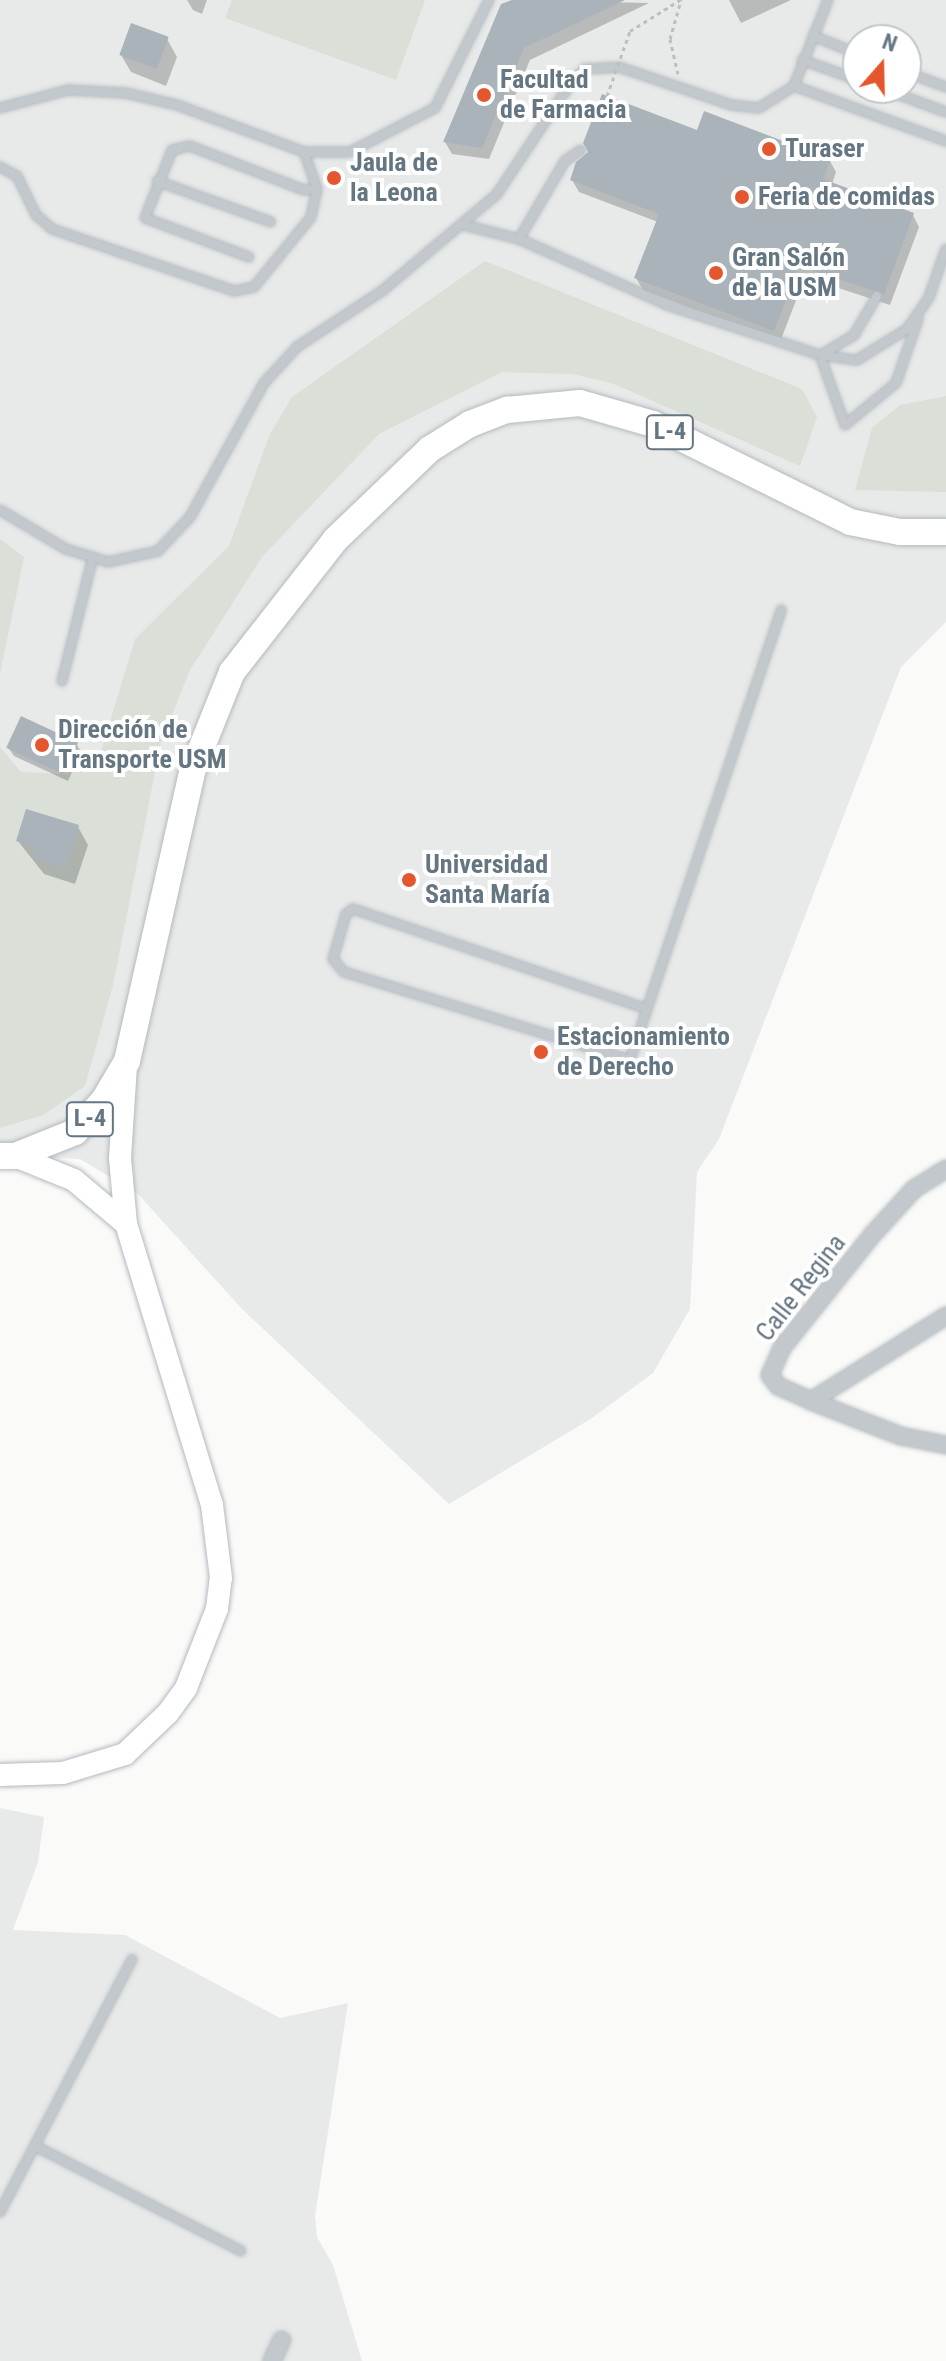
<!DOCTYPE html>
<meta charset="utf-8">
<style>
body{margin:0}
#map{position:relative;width:946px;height:2361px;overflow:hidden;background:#fafaf8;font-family:"Roboto Condensed",sans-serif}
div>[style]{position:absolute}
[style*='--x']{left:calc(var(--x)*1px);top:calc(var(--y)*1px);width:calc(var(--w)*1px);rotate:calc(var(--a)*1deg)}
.built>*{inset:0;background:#e8e9e9}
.green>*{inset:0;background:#dadfd7}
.shadow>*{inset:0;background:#0003}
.building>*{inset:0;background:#aab3b9;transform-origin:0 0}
.path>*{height:3px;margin-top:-1.5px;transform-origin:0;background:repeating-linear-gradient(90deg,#bbbfc2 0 4px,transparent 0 8px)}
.roads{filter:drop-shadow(0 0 2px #b3babf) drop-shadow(0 0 2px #b3babf)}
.service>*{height:8px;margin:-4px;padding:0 4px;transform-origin:4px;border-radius:4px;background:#c3c8cc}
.minor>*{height:16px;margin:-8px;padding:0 8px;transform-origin:8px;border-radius:8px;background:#c3c8cc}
.secondary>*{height:22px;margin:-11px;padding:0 11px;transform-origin:11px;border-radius:11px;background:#fff}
.primary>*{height:26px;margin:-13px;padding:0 13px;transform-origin:13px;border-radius:13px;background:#fff}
.path-bridge>*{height:3px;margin-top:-1.5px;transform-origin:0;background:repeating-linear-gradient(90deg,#bbbfc2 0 4px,transparent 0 8px)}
.dots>*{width:22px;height:22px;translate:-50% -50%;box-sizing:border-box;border:4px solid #fff;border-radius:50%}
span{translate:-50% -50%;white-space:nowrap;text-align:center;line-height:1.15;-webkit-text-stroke:8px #fff;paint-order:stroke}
.shield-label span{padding:2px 6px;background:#fff;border:2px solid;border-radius:6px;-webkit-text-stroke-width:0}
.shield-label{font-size:24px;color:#657683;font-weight:700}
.poi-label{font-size:26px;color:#657683;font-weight:700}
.left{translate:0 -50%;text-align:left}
.street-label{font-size:26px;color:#657683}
.north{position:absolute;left:842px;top:24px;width:80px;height:80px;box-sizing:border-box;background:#fff;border:2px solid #c1c8cd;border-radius:50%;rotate:20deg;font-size:22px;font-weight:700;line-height:32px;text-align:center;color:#657683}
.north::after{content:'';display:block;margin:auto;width:28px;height:36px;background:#e4572e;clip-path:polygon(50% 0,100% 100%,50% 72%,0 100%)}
</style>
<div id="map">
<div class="built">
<i style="clip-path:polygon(evenodd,0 0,946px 0,946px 622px,901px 667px,719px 1139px,697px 1172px,690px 1309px,653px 1373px,592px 1418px,449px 1504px,242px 1309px,137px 1193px,80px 1159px,15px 1156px,0 1149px,0 0,858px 40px,906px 40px,906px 88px,858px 88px,858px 40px)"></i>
<i style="clip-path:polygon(0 1808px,44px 1817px,38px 1862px,13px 1930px,125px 1935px,280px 2018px,348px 2003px,315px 2216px,317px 2237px,333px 2265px,362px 2361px,0 2361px)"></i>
</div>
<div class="green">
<i style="clip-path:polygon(232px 0,425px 0,396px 80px,225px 18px)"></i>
<i style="clip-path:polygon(485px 261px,802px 389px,817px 417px,800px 466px,614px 384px,573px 374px,502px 372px,379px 434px,262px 557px,190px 670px,161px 742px,113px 985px,85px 1086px,43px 1115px,0 1128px,0 747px,21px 772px,68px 774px,88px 764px,102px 748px,135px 639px,229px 546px,270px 434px,292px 397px)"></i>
<i style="clip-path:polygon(946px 396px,946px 492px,855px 490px,872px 428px,900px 405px)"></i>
<i style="clip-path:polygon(0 539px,24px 557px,0 674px)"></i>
</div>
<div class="shadow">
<i style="clip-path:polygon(187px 0,207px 0,202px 14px,193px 10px)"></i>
<i style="clip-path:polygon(517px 0,649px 3px,530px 60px,489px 159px,452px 154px,445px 142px)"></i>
<i style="clip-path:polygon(729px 0,791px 0,741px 23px)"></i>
<i style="clip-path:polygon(167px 39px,177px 57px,166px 86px,131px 72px,121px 55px)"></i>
<i style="clip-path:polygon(698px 133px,830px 161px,836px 172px,832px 184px,913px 215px,919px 227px,890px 305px,805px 277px,780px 342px,643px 290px,636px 278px,658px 222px,579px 192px,572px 180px)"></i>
<i style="clip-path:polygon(76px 743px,81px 752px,68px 781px,14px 756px,8px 747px)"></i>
<i style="clip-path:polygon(78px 827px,88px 845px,75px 884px,44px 874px,18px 841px)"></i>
</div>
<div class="building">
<i style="clip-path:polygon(512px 0,625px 0,524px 48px,482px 148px,443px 142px,501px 4px)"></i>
<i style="left:131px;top:23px;width:40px;height:34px;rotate:20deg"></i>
<i style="clip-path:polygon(602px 94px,697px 130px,704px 111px,831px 159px,823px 179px,914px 213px,884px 294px,799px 266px,774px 331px,634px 278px,659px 214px,570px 180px,576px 162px,588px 152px,583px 143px)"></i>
<i style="left:21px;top:716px;width:63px;height:35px;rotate:25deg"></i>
<i style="clip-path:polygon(26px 809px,79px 825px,66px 868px,32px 857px,35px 847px,16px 841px)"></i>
</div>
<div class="path">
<i style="--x:630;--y:31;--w:59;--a:-31.8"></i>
<i style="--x:678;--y:74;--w:36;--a:-103"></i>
<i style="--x:670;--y:39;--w:41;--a:-74.2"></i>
</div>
<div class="roads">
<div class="service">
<i style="--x:828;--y:0;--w:92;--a:111.6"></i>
<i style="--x:794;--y:86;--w:162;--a:19.9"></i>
<i style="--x:813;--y:36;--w:48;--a:21.8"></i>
<i style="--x:802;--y:60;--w:59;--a:19.7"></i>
<i style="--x:906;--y:72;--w:43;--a:20.6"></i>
<i style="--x:881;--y:88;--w:69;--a:20.3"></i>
<i style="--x:0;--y:108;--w:70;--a:-14.8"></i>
<i style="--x:68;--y:90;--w:58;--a:3"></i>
<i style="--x:126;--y:93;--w:52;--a:13.2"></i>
<i style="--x:177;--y:105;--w:135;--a:20.3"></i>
<i style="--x:304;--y:152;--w:46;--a:0"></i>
<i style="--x:350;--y:152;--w:96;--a:-27.4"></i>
<i style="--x:435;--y:108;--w:121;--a:-63.4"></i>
<i style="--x:0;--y:167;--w:19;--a:28"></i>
<i style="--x:17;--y:176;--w:43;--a:64"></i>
<i style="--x:36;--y:215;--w:21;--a:41"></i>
<i style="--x:52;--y:229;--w:192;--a:18.8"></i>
<i style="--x:234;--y:291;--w:20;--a:-11"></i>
<i style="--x:254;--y:287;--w:90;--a:-50.8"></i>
<i style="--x:311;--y:217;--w:29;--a:-78"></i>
<i style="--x:317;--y:189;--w:39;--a:-109"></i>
<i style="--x:157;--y:181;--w:121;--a:19.8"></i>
<i style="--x:464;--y:225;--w:57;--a:14.3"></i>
<i style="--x:519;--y:239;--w:162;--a:24"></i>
<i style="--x:667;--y:305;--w:161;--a:18.1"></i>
<i style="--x:820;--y:355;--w:74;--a:70.3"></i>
<i style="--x:845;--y:425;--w:66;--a:-39.5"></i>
<i style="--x:896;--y:383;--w:68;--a:-71"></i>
<i style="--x:519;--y:239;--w:91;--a:-59.5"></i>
<i style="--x:565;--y:161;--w:19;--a:-35"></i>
<i style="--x:249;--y:257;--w:111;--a:-159.4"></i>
<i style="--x:145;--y:218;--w:73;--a:-68.3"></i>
<i style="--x:172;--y:150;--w:18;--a:-13"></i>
<i style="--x:190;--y:146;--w:122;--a:21.1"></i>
<i style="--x:304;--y:190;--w:13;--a:-4"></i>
<i style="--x:820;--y:355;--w:37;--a:8"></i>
<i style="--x:857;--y:360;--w:59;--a:-31.8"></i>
<i style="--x:907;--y:329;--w:39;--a:-55"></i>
<i style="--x:929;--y:297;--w:51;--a:-70.5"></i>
<i style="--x:821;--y:355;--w:39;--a:-31"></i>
<i style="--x:854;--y:335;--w:45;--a:-59.5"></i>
<i style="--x:0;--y:510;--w:77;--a:30.6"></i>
<i style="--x:66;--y:549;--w:44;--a:17.2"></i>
<i style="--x:108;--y:562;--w:51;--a:-12.4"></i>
<i style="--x:158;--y:551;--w:47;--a:-46.7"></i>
<i style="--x:190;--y:517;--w:153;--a:-61.1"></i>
<i style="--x:264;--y:383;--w:49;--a:-47.5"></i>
<i style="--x:297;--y:347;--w:102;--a:-33.4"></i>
<i style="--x:382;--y:291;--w:150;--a:-40.1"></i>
<i style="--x:497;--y:194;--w:136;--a:-56.4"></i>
<i style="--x:572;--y:81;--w:18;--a:-43"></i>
<i style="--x:585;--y:69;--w:34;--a:-3"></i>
<i style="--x:619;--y:67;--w:118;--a:18.7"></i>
<i style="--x:731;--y:105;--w:28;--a:6"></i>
<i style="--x:759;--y:108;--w:41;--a:-32.2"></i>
<i style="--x:62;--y:681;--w:128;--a:-76"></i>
<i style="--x:647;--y:1009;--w:311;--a:-161.2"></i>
<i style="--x:353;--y:909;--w:9;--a:144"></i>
<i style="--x:346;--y:914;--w:47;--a:106.1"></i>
<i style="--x:333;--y:959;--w:17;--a:50"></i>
<i style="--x:344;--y:972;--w:299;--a:17.1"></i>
<i style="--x:630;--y:1060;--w:54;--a:-71.6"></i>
<i style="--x:647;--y:1009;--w:421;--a:-71.4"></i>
<i style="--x:35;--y:2146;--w:231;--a:27"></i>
<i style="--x:0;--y:2212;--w:285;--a:-62.4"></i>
</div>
<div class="minor">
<i style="--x:946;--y:1169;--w:38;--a:148"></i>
<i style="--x:914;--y:1189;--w:61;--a:132.3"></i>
<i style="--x:873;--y:1234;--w:146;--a:128.6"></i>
<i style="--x:782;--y:1348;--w:30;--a:114"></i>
<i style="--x:770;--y:1375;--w:14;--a:54"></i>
<i style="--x:778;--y:1386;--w:36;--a:24"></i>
<i style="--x:811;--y:1401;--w:97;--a:21.3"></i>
<i style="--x:901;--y:1436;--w:46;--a:11.3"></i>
<i style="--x:811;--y:1401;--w:160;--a:-32.2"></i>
<i style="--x:272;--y:2361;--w:23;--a:-65"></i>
</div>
<div class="secondary">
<i style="--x:15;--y:1156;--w:64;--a:22.1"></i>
<i style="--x:74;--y:1180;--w:68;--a:40.2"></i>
<i style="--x:0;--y:1775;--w:63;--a:-1.8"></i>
<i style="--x:63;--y:1773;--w:65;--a:-17"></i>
<i style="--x:125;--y:1754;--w:59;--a:-43.6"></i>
<i style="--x:168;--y:1713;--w:31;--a:-54"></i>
<i style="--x:186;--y:1688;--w:85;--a:-68.6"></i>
<i style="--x:217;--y:1609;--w:31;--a:-83"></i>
<i style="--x:221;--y:1578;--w:74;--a:-97"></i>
<i style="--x:212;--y:1505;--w:294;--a:-107"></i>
<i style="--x:126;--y:1224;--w:66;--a:-95.2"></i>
<i style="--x:120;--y:1158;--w:94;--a:-86.3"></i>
</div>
<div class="primary">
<i style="--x:0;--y:1156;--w:15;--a:0"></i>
<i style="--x:15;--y:1156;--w:65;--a:-21.8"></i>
<i style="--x:75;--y:1132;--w:43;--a:-47.8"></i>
<i style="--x:104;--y:1100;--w:45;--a:-59.5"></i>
<i style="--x:127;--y:1061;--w:299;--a:-77.3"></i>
<i style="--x:193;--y:769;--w:105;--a:-68.1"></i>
<i style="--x:232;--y:672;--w:167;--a:-52"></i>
<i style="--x:335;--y:540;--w:132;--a:-43.8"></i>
<i style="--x:430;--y:449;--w:47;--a:-32"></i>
<i style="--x:470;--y:424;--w:40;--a:-21"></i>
<i style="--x:507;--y:410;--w:73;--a:-5.5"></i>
<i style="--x:580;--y:403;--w:76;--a:16"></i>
<i style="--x:653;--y:424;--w:220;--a:26.4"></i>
<i style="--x:850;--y:522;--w:51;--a:11.3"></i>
<i style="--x:900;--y:532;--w:46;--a:0"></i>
</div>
</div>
<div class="path-bridge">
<i style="--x:607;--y:96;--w:69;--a:-70.5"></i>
</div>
<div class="dots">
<i style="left:484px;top:95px;background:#e4572e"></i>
<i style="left:769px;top:149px;background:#e4572e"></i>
<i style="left:334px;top:178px;background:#e4572e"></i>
<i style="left:742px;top:197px;background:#e4572e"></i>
<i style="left:716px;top:273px;background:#e4572e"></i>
<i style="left:42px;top:745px;background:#e4572e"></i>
<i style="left:409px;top:880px;background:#e4572e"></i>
<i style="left:541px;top:1052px;background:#e4572e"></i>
</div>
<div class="shield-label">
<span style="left:670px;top:432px">L-4</span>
<span style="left:90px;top:1119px">L-4</span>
</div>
<div class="poi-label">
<span class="left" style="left:500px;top:95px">Facultad<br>de Farmacia</span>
<span class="left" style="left:785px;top:149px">Turaser</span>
<span class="left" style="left:350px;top:178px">Jaula de<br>la Leona</span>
<span class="left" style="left:758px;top:197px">Feria de comidas</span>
<span class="left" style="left:732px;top:273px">Gran Salón<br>de la USM</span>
<span class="left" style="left:58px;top:745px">Dirección de<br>Transporte USM</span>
<span class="left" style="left:425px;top:880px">Universidad<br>Santa María</span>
<span class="left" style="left:557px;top:1052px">Estacionamiento<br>de Derecho</span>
</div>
<div class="street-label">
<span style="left:801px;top:1288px;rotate:-52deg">Calle Regina</span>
</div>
<div class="north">N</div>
</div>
